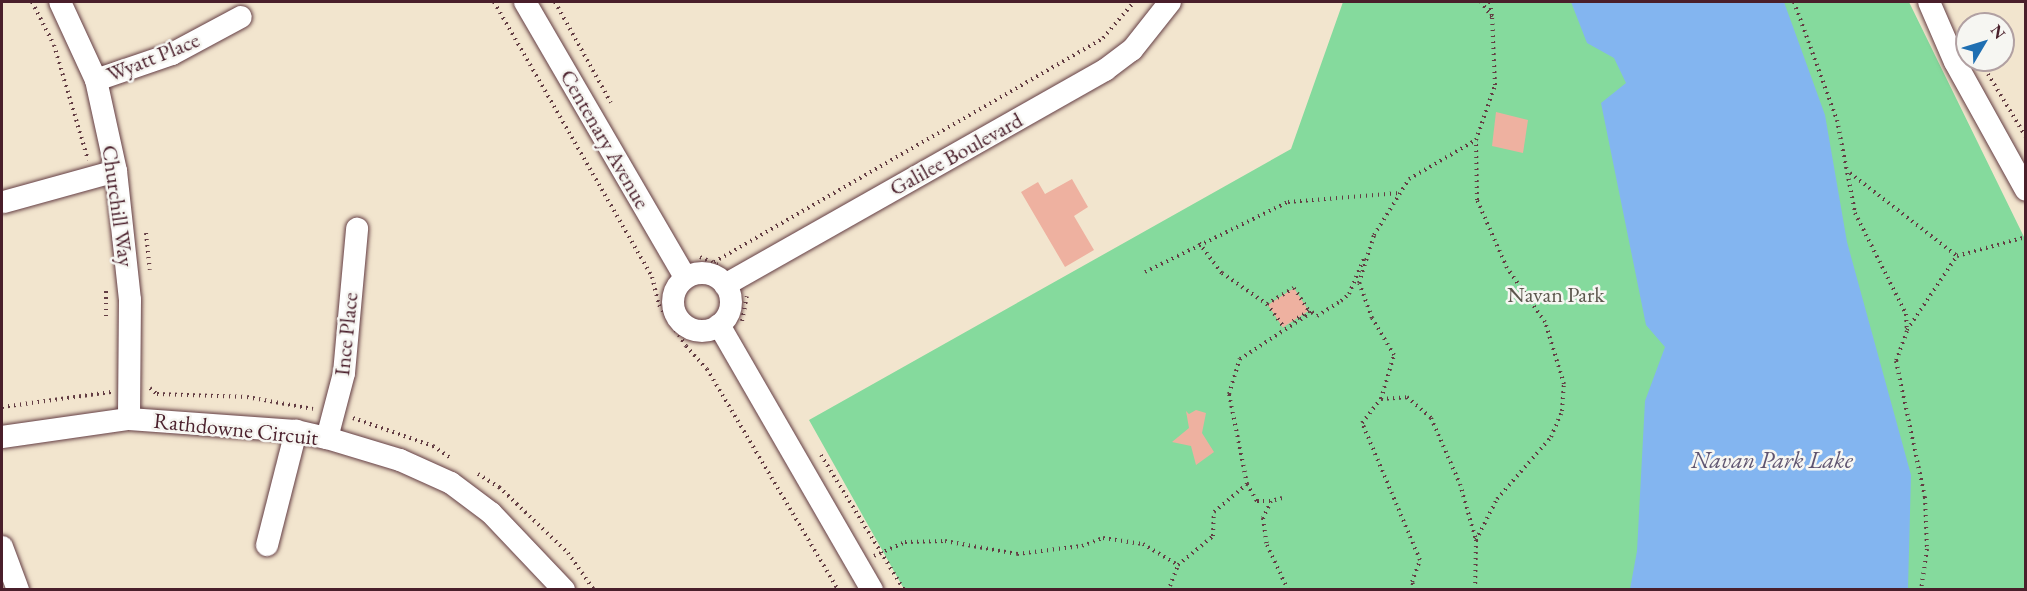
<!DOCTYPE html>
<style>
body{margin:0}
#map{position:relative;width:2027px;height:591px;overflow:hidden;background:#f2e5ce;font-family:"EB Garamond",serif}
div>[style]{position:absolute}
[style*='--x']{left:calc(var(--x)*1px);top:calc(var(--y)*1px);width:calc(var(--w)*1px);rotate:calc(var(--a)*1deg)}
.green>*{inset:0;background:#85da9d}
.water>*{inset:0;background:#83b5f0}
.building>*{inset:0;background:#eeb1a0;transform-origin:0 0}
.path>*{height:4px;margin-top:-2px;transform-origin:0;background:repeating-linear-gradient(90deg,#633d43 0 1.5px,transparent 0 6px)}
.roads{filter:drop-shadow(0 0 2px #633d43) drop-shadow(0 0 2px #633d43)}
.minor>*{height:22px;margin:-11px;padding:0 11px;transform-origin:11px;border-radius:11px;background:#fff}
.minor>.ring{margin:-11px;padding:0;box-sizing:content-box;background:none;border:22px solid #fff;border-radius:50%}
span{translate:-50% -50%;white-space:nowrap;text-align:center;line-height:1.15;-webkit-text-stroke:5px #f6f6f2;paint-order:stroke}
.street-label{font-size:22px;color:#4a1f2b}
.park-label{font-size:22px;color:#5c574d}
.water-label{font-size:24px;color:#5e5470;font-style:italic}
.frame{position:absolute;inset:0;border:3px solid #4a1f2b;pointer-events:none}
.north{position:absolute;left:1955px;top:12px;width:60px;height:60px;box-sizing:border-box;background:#f6f6f2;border:2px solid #b1a0a2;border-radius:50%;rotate:52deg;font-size:16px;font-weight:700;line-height:24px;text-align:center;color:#4a1f2b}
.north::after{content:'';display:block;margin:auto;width:21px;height:27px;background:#1f6fb2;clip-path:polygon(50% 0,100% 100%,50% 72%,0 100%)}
</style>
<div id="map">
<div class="green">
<i style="clip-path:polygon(1343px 2px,1909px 2px,2025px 239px,2025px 589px,904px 589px,809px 420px,1291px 149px)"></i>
</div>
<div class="water">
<i style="clip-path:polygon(1571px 2px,1784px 2px,1825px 115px,1847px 242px,1911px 475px,1908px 589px,1630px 589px,1637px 551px,1645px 401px,1665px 347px,1646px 325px,1601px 103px,1626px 83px,1614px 58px,1587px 43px)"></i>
</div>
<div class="building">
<i style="clip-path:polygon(1496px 112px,1528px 120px,1523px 153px,1492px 146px)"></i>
<i style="clip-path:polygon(1072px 179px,1088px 207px,1074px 216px,1094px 250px,1065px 267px,1021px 192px,1038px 182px,1045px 194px)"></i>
<i style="left:1294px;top:288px;width:27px;height:31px;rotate:57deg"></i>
<i style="clip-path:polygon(1196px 410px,1206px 413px,1202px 433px,1214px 452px,1196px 465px,1191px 446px,1172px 442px,1189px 428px,1186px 411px,1189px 414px)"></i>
</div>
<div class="path">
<i style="--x:32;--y:2;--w:48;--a:62.9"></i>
<i style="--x:54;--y:45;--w:120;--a:73.5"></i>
<i style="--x:494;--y:2;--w:317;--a:60.1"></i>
<i style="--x:652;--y:277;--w:29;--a:76"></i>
<i style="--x:659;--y:305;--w:49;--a:56.6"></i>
<i style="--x:686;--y:346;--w:31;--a:48"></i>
<i style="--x:707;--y:369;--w:257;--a:59.3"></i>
<i style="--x:555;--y:2;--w:115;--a:61"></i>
<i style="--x:1490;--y:2;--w:14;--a:82"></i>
<i style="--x:1794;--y:2;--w:126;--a:70"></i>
<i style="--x:1837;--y:120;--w:95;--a:79"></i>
<i style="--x:1855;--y:213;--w:113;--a:63.2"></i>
<i style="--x:1906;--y:314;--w:17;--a:87"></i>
<i style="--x:1907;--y:331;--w:32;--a:110"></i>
<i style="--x:1896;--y:361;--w:139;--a:78"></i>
<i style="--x:1925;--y:497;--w:52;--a:87.8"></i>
<i style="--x:1927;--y:549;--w:41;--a:98.3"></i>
<i style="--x:1988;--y:74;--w:74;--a:58.9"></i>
<i style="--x:1850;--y:173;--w:135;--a:37.8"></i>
<i style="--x:1957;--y:256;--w:72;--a:-15.4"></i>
<i style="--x:146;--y:233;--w:37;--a:84"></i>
<i style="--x:1199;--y:243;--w:38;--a:53"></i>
<i style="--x:1222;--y:273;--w:55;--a:34.6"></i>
<i style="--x:1267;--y:304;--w:29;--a:54"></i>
<i style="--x:700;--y:257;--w:22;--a:24"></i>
<i style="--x:714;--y:262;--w:449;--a:-29.9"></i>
<i style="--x:1103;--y:38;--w:48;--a:-49.3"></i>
<i style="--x:1145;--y:272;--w:159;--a:-26.1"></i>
<i style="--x:1288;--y:202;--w:112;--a:-4.6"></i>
<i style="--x:106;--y:291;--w:29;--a:90"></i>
<i style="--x:1267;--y:304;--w:31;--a:-31"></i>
<i style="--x:1294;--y:288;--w:27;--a:57"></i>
<i style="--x:1309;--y:311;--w:19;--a:148"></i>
<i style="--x:742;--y:321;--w:25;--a:-79"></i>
<i style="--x:1907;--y:330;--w:89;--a:-56"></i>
<i style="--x:150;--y:388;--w:9;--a:41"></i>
<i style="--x:157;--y:394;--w:90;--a:1.9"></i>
<i style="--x:247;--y:397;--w:67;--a:10.3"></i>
<i style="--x:1381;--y:399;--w:26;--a:-4"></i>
<i style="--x:1407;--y:397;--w:32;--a:41"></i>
<i style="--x:1431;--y:418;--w:72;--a:66.3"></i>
<i style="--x:1460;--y:484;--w:58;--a:74.1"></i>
<i style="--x:1476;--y:540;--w:50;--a:91.1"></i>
<i style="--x:2;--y:407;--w:110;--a:-7.8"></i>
<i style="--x:353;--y:418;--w:85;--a:19.3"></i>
<i style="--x:433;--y:446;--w:22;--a:34"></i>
<i style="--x:821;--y:455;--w:158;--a:58.4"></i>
<i style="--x:478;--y:474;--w:25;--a:32"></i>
<i style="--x:499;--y:487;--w:95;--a:43.7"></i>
<i style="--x:568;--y:553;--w:45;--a:54.9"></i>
<i style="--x:1247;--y:484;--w:20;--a:60"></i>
<i style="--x:1257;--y:501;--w:14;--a:0"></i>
<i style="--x:1282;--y:498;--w:11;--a:165"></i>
<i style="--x:1271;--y:501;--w:19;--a:115"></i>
<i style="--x:1263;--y:518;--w:27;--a:82"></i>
<i style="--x:1267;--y:545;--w:50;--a:65"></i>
<i style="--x:1476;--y:540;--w:46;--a:-62.9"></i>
<i style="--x:1497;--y:499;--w:82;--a:-48.9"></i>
<i style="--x:1551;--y:437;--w:28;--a:-67"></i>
<i style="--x:1562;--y:411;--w:27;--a:-86"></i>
<i style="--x:1564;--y:384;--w:65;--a:-107"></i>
<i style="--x:1545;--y:322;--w:66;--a:-125.1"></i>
<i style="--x:1507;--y:268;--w:74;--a:-113.8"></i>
<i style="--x:1477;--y:200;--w:60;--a:-91"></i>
<i style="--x:1476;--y:140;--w:58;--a:-70.9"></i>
<i style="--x:1495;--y:85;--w:68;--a:-92.5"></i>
<i style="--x:1492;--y:17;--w:19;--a:-126"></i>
<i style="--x:874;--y:556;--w:34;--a:-24"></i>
<i style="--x:905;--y:542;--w:40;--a:-1.4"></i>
<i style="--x:945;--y:541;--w:73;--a:10.2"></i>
<i style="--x:1017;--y:554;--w:65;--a:-7"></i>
<i style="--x:1082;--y:546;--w:22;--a:-21"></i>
<i style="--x:1103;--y:538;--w:40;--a:8.5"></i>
<i style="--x:1143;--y:544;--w:41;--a:31"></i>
<i style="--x:1173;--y:590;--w:5;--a:-127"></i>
<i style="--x:1170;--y:586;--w:22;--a:-69"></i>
<i style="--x:1178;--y:565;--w:45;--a:-39.6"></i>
<i style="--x:1213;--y:536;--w:24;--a:-88"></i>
<i style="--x:1214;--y:512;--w:43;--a:-40.3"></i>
<i style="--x:1247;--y:484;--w:92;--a:-101.3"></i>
<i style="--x:1229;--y:394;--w:37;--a:-73"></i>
<i style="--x:1240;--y:359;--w:86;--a:-33.1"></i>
<i style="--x:1312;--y:312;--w:6;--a:39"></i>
<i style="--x:1317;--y:316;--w:28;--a:-32"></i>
<i style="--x:1341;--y:301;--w:11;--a:-41"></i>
<i style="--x:1349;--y:294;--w:39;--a:-67"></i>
<i style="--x:1415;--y:590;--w:9;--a:-111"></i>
<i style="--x:1412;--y:582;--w:23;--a:-70"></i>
<i style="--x:1420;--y:560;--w:149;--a:-112.9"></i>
<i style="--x:1362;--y:423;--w:31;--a:-52"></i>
<i style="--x:1381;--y:399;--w:46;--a:-73.5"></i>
<i style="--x:1394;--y:355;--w:43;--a:-120.7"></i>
<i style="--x:1372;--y:318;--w:37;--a:-110"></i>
<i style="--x:1359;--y:283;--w:50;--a:-72.6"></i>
<i style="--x:1374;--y:235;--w:66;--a:-58"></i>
<i style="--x:1409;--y:179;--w:78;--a:-30.2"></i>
</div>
<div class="roads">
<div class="minor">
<i style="--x:60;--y:2;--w:86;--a:65.2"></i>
<i style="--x:96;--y:80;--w:93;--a:77.6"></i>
<i style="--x:116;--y:171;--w:130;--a:83.8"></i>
<i style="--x:130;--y:300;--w:119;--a:90.5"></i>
<i style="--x:525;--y:2;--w:318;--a:59.8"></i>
<i style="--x:1929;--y:2;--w:65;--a:66.6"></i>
<i style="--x:1955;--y:62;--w:146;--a:61"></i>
<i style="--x:96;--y:80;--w:80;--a:-18.9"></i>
<i style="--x:172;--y:54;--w:78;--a:-28.2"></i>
<i style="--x:4;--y:202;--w:116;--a:-15.5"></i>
<i class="ring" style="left:673px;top:273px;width:36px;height:36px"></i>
<i style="--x:725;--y:285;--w:437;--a:-29.5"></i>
<i style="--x:1105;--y:70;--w:34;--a:-37"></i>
<i style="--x:1132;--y:50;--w:61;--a:-51.6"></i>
<i style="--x:719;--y:325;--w:306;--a:60"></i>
<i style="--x:2;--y:437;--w:128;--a:-8.1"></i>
<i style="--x:129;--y:419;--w:167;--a:4.1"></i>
<i style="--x:296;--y:431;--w:32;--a:13"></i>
<i style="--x:327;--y:438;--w:76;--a:16.8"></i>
<i style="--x:400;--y:460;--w:56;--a:24.3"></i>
<i style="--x:451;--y:483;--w:50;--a:36.9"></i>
<i style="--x:491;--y:513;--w:106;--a:46.5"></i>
<i style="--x:327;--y:438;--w:67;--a:-75.3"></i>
<i style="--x:344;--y:373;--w:145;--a:-84.8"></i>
<i style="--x:267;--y:545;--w:118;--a:-75.7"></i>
<i style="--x:2;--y:547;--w:46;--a:69.6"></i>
</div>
</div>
<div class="street-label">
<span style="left:153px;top:57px;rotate:-22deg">Wyatt Place</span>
<span style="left:605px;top:139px;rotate:60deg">Centenary Avenue</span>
<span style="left:956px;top:154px;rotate:-29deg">Galilee Boulevard</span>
<span style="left:118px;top:206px;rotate:82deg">Churchill Way</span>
<span style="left:346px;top:334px;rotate:-84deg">Ince Place</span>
<span style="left:236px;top:429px;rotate:6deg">Rathdowne Circuit</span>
</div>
<div class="park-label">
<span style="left:1556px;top:295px">Navan Park</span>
</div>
<div class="water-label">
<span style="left:1772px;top:460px">Navan Park Lake</span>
</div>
<div class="frame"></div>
<div class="north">N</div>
</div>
